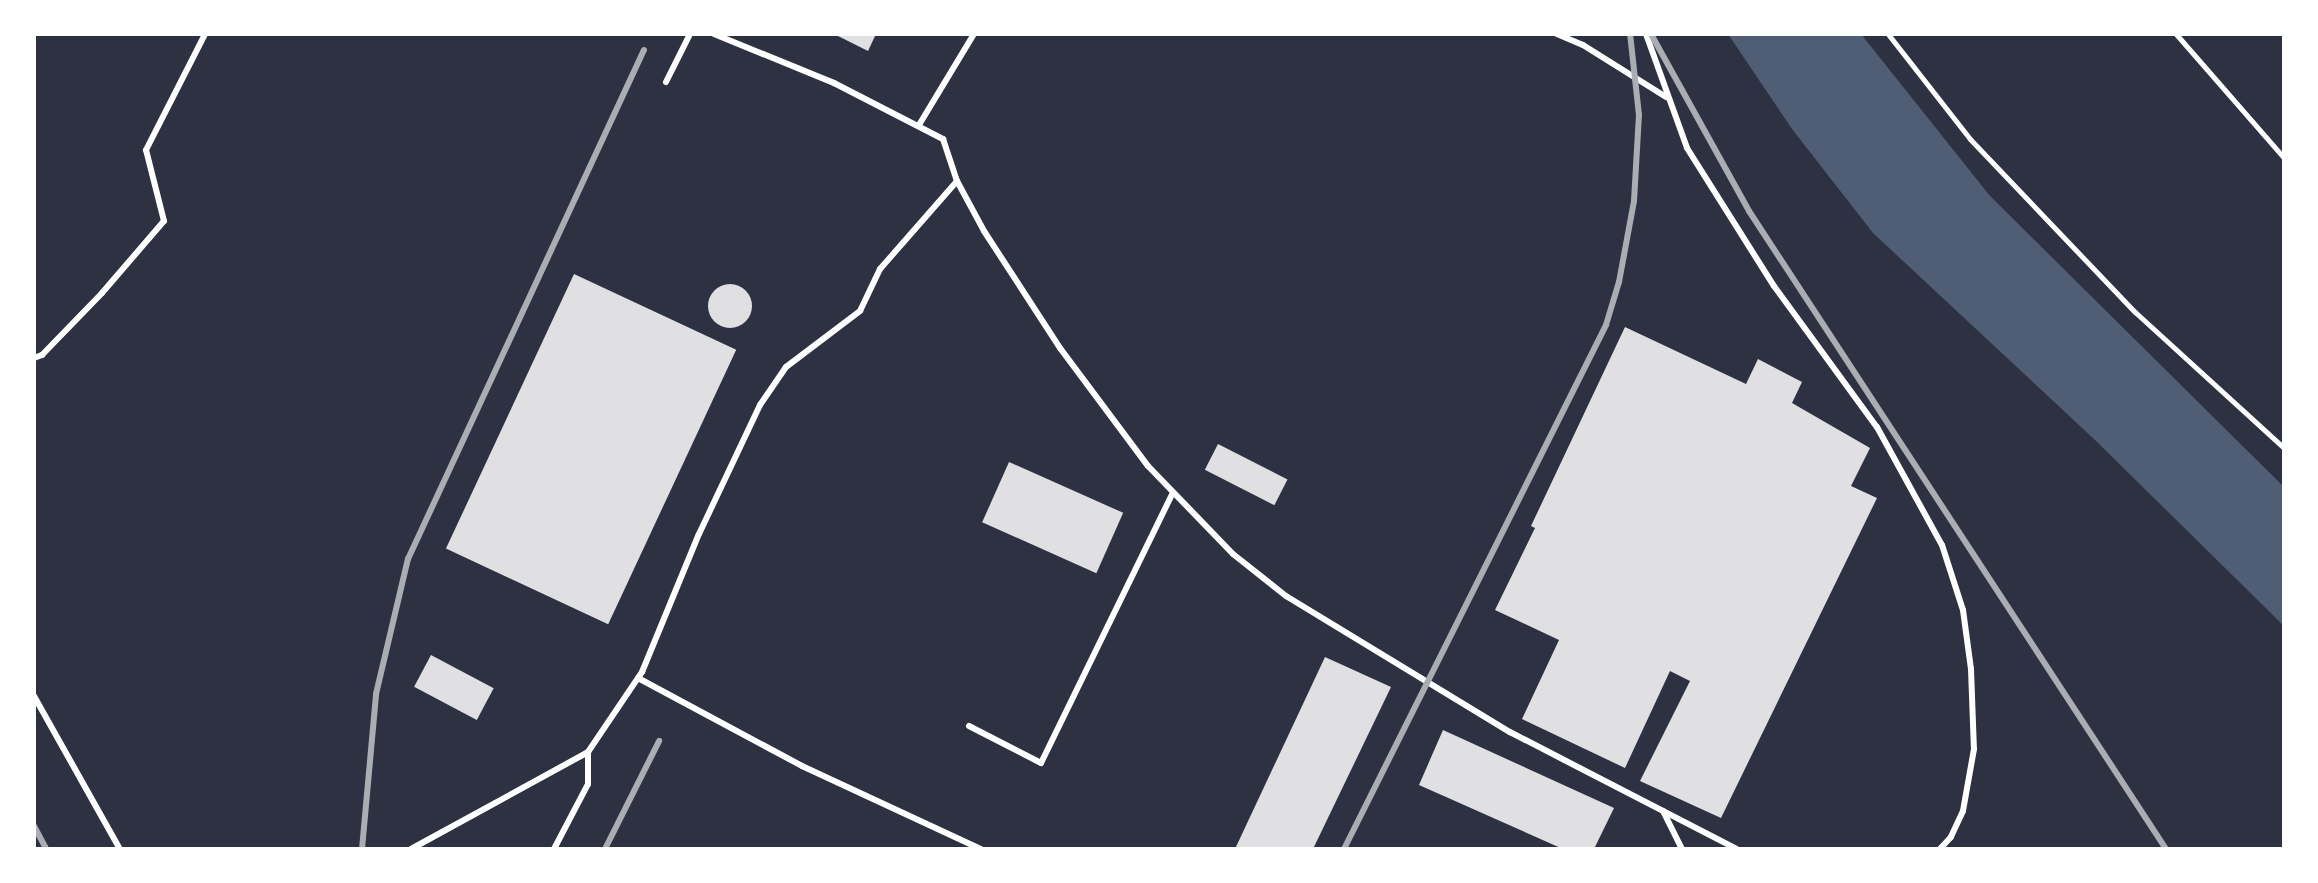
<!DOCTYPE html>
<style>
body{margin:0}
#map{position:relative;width:2318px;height:883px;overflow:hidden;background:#2d3142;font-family:"Libre Baskerville",serif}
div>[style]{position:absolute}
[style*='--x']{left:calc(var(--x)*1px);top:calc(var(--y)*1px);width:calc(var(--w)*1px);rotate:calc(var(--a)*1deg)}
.water>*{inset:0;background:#4f5d75}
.building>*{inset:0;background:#e0e0e3;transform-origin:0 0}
.round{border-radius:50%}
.path>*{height:5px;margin:-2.5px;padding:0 2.5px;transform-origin:2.5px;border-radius:2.5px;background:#fff}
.service>*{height:6px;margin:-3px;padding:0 3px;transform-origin:3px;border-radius:3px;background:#fff}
.rail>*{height:6px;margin:-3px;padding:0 3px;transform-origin:3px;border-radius:3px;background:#abadb3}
span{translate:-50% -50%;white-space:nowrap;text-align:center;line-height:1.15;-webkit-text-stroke:7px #fff;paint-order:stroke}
.frame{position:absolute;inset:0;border:36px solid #fff;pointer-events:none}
</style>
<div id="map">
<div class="water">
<i style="clip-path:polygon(1728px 34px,1861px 34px,1990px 196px,2284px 487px,2284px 626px,2095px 440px,1873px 233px,1792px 129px)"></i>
</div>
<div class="building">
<i style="clip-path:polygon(834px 34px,876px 34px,868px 51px)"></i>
<i style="left:574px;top:274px;width:179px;height:303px;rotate:25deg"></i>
<i class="round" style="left:708px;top:284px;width:44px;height:44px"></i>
<i style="clip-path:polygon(1625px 327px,1746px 384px,1758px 359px,1802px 382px,1792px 403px,1870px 448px,1851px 486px,1877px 498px,1721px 818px,1640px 781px,1690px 681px,1670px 671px,1625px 768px,1522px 719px,1559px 640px,1495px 610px,1535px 528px,1531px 526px)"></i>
<i style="left:1218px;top:444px;width:78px;height:29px;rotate:27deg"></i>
<i style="left:1009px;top:462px;width:125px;height:66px;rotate:24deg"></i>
<i style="left:431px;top:655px;width:71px;height:36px;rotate:28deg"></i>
<i style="clip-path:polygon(1325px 657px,1391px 687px,1313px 849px,1235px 849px)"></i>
<i style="clip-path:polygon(1443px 730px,1614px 808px,1594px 849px,1563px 849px,1419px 785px)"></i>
</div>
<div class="path">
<i style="--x:1888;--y:34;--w:133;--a:52"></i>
<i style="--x:1970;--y:139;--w:239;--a:46.4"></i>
<i style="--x:2135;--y:312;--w:202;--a:42.4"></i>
<i style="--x:2176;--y:34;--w:164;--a:48.9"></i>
</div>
<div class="service">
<i style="--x:714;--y:34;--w:130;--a:22.2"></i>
<i style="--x:834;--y:83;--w:123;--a:27.2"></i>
<i style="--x:943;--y:139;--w:44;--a:71.6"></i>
<i style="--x:957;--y:181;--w:57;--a:61.6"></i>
<i style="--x:984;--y:231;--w:140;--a:57"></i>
<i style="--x:1060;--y:348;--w:147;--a:53.3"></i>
<i style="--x:1148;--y:466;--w:122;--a:46"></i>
<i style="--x:1233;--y:554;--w:68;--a:38.4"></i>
<i style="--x:1286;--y:596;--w:262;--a:31.3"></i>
<i style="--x:1510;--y:732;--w:255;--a:27.3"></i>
<i style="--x:1557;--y:34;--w:28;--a:23"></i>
<i style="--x:1583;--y:45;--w:98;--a:32.1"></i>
<i style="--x:1646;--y:34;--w:121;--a:70.2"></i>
<i style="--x:1687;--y:148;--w:163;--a:57.8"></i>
<i style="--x:1774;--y:286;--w:175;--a:53.9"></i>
<i style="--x:1877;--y:427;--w:135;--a:61.2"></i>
<i style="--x:1942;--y:545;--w:68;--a:72.1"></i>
<i style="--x:1963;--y:610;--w:60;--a:82.3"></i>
<i style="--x:1971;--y:669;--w:80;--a:87.9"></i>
<i style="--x:1974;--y:749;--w:63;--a:100.1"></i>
<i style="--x:1963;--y:811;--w:29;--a:115"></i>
<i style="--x:1951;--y:837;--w:16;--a:133"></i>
<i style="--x:666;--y:82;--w:54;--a:-63.4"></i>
<i style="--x:919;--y:125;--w:106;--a:-58.9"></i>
<i style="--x:34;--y:358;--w:9;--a:-21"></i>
<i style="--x:42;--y:355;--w:86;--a:-45.9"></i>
<i style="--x:102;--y:293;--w:95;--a:-49.3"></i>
<i style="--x:164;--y:221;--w:73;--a:-104.2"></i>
<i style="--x:146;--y:150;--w:130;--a:-63"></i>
<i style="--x:638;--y:678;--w:186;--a:28.2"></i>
<i style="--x:802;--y:766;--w:197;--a:24.9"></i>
<i style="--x:34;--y:696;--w:176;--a:60.7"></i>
<i style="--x:969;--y:726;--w:81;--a:27.2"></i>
<i style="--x:1041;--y:763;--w:299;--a:-64"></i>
<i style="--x:1663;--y:811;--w:42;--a:63.4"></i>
<i style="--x:411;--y:849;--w:202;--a:-28.7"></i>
<i style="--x:588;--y:752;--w:97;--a:-56"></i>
<i style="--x:642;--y:672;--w:149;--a:-67.6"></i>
<i style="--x:699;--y:534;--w:143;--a:-64.7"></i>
<i style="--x:760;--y:405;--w:46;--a:-55.6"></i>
<i style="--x:786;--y:367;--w:93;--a:-37.1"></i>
<i style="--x:860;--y:311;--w:47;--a:-64.5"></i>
<i style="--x:880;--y:269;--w:117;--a:-48.8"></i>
<i style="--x:554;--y:849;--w:73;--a:-62.4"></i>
<i style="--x:588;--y:784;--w:32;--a:-90"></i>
</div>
<div class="rail">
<i style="--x:1651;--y:34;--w:202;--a:61"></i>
<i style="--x:1749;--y:211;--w:762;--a:56.83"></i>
<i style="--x:34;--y:826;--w:26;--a:62"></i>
<i style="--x:362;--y:849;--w:156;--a:-84.8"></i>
<i style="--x:376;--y:694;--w:139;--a:-76.7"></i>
<i style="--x:408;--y:559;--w:561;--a:-65.13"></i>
<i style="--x:605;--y:849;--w:121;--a:-63.4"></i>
<i style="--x:1344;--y:849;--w:586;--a:-63.43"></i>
<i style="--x:1606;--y:325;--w:45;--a:-73.2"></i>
<i style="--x:1619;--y:282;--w:82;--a:-79.5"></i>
<i style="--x:1634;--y:201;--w:86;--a:-86.7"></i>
<i style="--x:1639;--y:115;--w:81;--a:-96.3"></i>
</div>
<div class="frame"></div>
</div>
